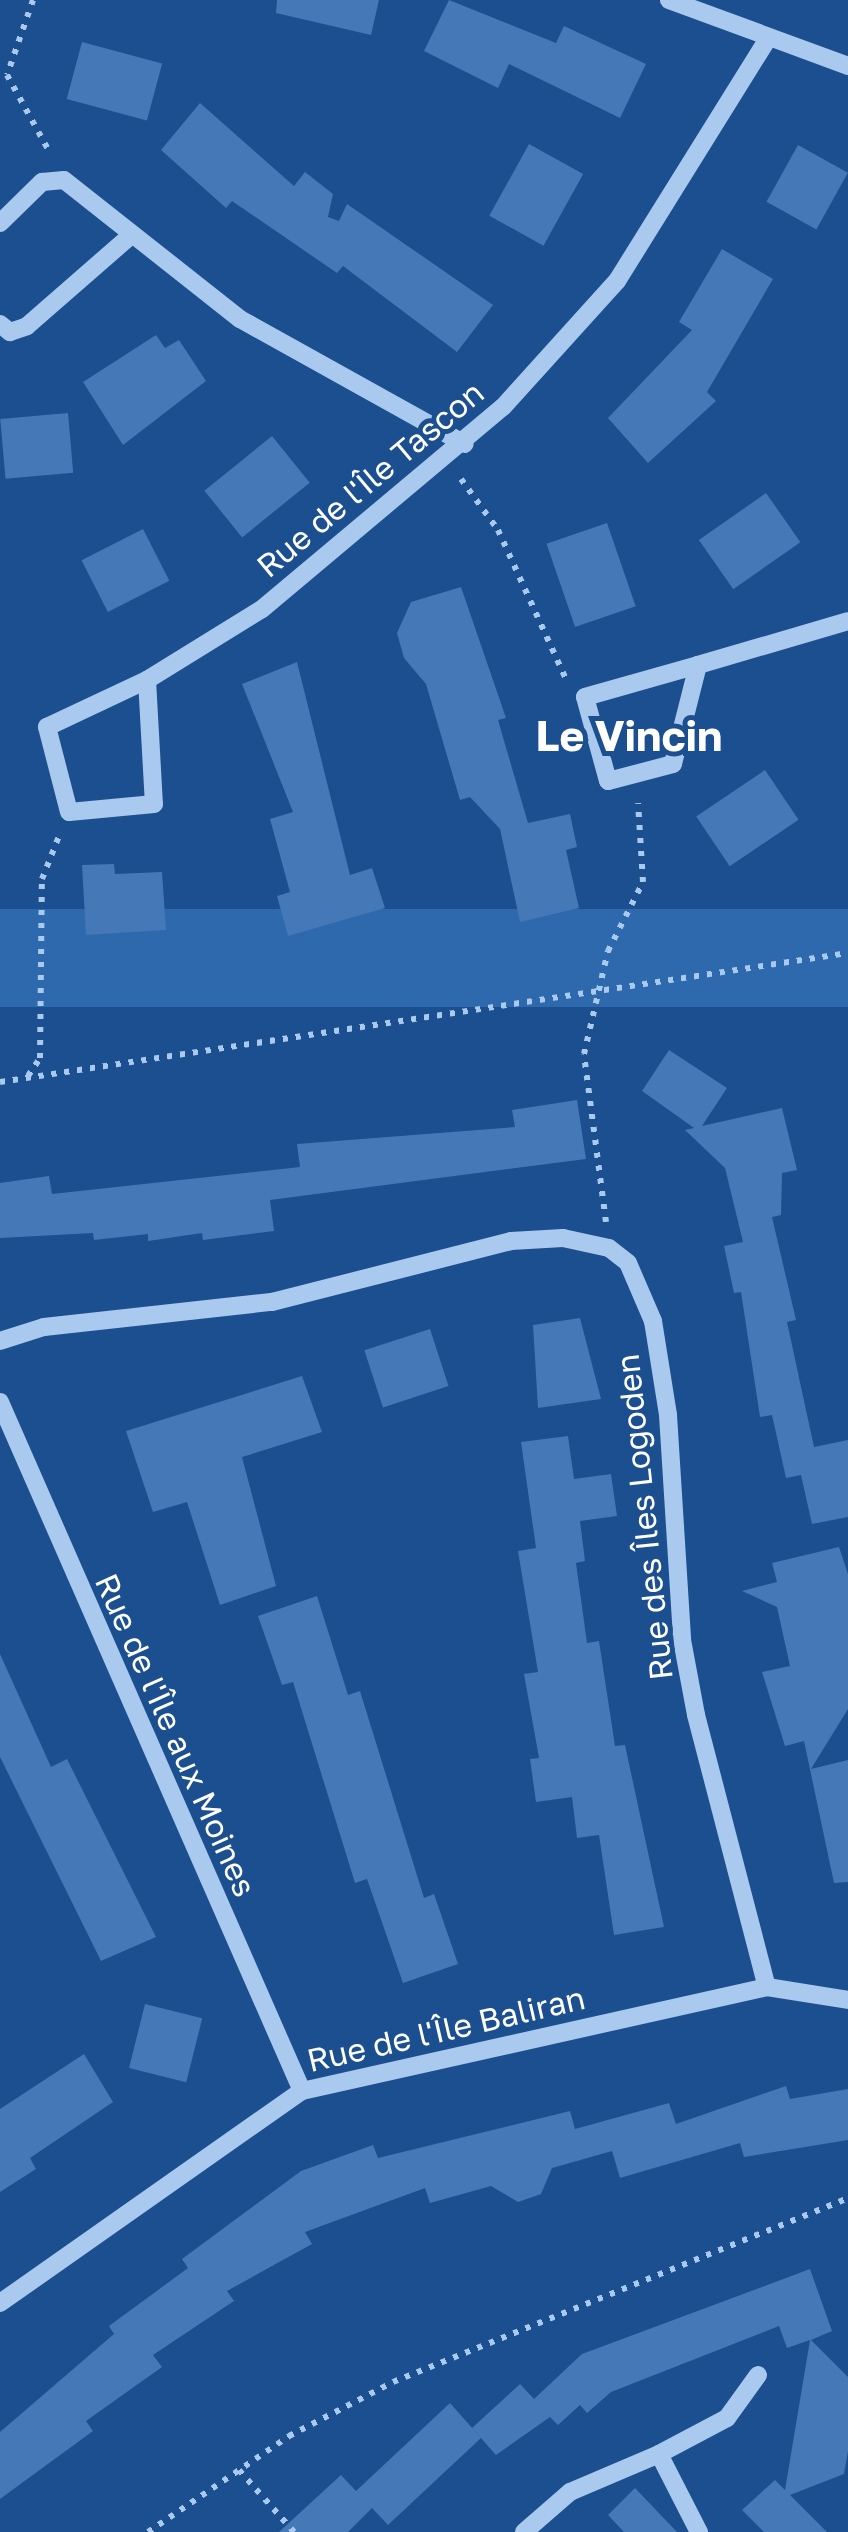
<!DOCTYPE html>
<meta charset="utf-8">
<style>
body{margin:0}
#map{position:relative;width:848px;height:2532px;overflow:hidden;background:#1b4f8f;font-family:"Golos Text",sans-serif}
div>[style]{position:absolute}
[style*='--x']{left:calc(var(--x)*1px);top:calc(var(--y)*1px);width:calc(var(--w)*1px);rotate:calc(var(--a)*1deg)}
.green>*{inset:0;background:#2e69ad;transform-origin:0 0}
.building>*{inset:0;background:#4478b7;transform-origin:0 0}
.path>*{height:6px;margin-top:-3px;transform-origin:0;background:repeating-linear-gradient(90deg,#a9c9ee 0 5px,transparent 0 13px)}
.minor>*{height:18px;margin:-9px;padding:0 9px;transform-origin:9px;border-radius:9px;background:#a9c9ee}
span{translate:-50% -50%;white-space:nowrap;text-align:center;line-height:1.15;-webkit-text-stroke:10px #1b4f8f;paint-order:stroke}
.street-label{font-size:32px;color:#fff}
.district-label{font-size:42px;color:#fff;font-weight:700}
</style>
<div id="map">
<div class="green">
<i style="left:848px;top:909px;width:98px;height:858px;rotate:90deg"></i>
</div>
<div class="building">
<i style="clip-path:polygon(277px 0,379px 0,371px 35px,276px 13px)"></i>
<i style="clip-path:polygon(449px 0,556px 43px,564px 26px,646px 64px,620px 118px,509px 64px,498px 88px,424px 51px)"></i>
<i style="left:82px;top:42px;width:83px;height:59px;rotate:15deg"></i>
<i style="clip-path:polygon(200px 103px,294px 186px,305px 172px,333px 194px,328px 217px,339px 221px,347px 204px,493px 305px,457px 352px,343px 266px,337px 273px,232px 201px,226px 208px,161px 150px)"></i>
<i style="left:529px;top:144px;width:62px;height:82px;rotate:29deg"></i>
<i style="left:798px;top:145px;width:57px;height:65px;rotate:29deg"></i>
<i style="clip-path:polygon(722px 249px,773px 279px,707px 392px,716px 401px,648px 463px,608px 418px,692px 330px,679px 322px)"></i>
<i style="clip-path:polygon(156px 335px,165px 348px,179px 340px,206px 381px,123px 445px,83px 382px)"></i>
<i style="left:68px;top:413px;width:60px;height:68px;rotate:85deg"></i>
<i style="left:272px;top:436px;width:60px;height:87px;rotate:51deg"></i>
<i style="left:766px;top:493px;width:60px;height:82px;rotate:55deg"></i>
<i style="left:607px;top:523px;width:88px;height:64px;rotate:71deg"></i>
<i style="left:143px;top:529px;width:58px;height:69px;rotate:63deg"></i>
<i style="clip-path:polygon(461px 587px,506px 718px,498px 720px,528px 823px,570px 814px,577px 847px,566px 850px,579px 908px,520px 922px,500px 829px,470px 797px,460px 800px,426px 684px,404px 658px,397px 633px,411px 602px)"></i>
<i style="clip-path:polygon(297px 662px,350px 875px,372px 868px,385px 908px,288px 936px,277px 896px,290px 892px,270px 819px,293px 812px,242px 684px)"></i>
<i style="left:765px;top:770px;width:60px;height:83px;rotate:56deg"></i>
<i style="clip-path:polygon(114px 864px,115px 874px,162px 872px,166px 930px,86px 935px,82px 865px)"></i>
<i style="clip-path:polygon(669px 1050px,727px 1088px,702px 1126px,782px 1108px,797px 1170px,782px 1173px,781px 1215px,772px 1217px,796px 1320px,787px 1322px,814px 1447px,848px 1440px,848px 1517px,812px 1524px,801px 1475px,786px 1478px,772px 1415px,760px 1417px,741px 1292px,734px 1293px,724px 1246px,743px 1242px,725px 1168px,685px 1130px,694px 1128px,642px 1091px)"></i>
<i style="clip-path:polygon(577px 1100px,586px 1159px,270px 1200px,274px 1231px,203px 1240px,202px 1233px,148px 1241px,148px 1234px,94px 1240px,93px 1233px,0 1238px,0 1183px,49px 1176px,52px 1194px,300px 1167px,297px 1144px,515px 1127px,512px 1110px)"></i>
<i style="clip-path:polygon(580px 1318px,601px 1399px,538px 1408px,533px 1325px)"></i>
<i style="left:430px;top:1329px;width:60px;height:69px;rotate:72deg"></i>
<i style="clip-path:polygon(302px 1376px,322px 1432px,242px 1457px,276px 1586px,220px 1605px,187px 1502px,153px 1512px,126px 1431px)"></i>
<i style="clip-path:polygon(568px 1436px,574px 1479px,611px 1474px,617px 1516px,580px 1521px,585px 1561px,576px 1563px,587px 1643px,599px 1641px,615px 1746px,625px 1745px,664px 1927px,614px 1935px,599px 1835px,577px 1838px,572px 1797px,536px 1802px,530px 1759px,539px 1758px,524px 1674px,538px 1672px,518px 1551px,536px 1548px,521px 1442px)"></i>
<i style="clip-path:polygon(839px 1547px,848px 1574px,848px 1709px,811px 1769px,848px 1760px,848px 1882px,834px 1883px,804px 1741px,785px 1746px,762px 1672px,790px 1666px,777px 1607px,742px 1591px,777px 1582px,772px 1563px)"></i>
<i style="clip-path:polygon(317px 1596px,348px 1695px,360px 1691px,424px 1898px,434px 1894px,458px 1964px,403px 1983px,367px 1879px,355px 1883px,293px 1682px,282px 1685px,258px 1616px)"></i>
<i style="clip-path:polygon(0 1654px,51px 1767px,67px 1759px,156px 1937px,101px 1961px,0 1757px)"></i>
<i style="left:145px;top:2004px;width:59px;height:66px;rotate:14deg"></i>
<i style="clip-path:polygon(84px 2054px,113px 2102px,30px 2158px,36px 2169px,0 2192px,0 2109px)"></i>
<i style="clip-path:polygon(786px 2086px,790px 2099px,848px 2089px,848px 2140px,744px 2157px,740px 2143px,620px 2178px,612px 2151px,552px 2168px,541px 2194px,518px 2202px,491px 2186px,430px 2203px,425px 2188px,305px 2232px,312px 2244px,227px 2291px,234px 2301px,153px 2355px,162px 2367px,86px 2421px,93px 2431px,0 2499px,0 2432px,114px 2334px,109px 2326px,188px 2268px,182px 2259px,301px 2171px,373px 2145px,378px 2158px,570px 2111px,575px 2129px,669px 2103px,676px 2124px)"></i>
<i style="clip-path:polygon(810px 2269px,832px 2331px,811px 2340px,848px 2377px,848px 2451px,844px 2474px,790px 2495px,827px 2532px,764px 2532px,742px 2510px,775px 2480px,785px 2490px,810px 2340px,787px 2348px,779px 2326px,611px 2392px,587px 2413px,580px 2405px,558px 2425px,550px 2417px,496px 2455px,472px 2428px,520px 2384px,534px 2399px,582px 2354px)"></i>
<i style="clip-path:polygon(450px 2403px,481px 2438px,388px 2525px,372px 2508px,348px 2532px,279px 2532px,341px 2475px,356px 2491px)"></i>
<i style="clip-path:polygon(635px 2488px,677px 2532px,624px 2532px,608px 2515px)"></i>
</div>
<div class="path">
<i style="--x:33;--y:0;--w:79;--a:109.1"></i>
<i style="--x:7;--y:75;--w:89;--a:61.1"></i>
<i style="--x:461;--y:479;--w:63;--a:54"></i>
<i style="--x:498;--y:530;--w:164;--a:65.5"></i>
<i style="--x:28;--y:1076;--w:22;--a:-56"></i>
<i style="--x:40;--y:1058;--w:179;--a:-89.4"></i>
<i style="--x:42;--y:879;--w:46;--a:-68.4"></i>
<i style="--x:0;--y:1082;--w:858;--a:-8.65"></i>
<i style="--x:606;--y:1222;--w:169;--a:-97.5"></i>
<i style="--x:584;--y:1054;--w:106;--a:-76.9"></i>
<i style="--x:608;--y:951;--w:77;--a:-63.1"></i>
<i style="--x:643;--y:882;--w:79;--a:-93.6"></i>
<i style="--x:239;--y:2470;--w:83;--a:48.4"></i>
<i style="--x:148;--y:2532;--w:171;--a:-34.2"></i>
<i style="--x:289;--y:2436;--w:117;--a:-27.4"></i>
<i style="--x:393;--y:2382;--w:491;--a:-22"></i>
</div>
<div class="minor">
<i style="--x:669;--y:0;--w:191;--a:20.2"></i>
<i style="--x:0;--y:223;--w:59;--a:-44.3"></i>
<i style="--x:42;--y:182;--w:22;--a:-5"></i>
<i style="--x:64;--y:180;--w:224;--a:38.3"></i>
<i style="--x:240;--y:319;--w:257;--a:29.1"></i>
<i style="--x:0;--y:324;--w:13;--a:39"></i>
<i style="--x:10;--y:332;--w:18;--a:-19"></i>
<i style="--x:27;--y:326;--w:135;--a:-41.1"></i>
<i style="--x:698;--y:665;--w:102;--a:104.2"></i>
<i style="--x:673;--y:764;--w:67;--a:165.3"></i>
<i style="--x:608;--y:781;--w:87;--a:-105.3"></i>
<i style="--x:585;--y:697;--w:117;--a:-15.8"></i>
<i style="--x:698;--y:665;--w:156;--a:-16.3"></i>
<i style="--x:147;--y:680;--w:135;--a:-31.7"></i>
<i style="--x:262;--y:609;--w:314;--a:-40"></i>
<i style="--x:503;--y:407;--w:170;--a:-47.9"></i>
<i style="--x:617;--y:281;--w:284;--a:-58.1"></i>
<i style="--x:147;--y:680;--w:124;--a:86.8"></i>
<i style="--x:154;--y:804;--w:85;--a:174.6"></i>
<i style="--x:69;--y:812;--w:88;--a:-104.5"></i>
<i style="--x:47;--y:727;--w:110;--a:-25.2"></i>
<i style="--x:0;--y:1341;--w:46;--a:-17.7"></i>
<i style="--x:44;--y:1327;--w:229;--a:-6.3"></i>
<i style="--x:272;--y:1302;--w:247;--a:-14.3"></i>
<i style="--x:511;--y:1241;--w:52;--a:-3.3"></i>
<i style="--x:563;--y:1238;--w:47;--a:12.3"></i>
<i style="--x:609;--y:1248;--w:24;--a:38"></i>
<i style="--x:628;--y:1263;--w:63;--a:66.7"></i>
<i style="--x:653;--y:1321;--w:95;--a:80.9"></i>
<i style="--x:668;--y:1415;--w:225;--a:86.4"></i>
<i style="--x:682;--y:1640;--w:76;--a:79.4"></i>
<i style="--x:696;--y:1715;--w:281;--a:75.4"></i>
<i style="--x:0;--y:1402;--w:752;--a:66.33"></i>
<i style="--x:0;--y:2303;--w:369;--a:-35.1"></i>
<i style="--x:302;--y:2091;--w:476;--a:-12.6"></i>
<i style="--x:767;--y:1987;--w:82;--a:9.1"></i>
<i style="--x:659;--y:2454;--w:77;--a:-27.9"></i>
<i style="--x:727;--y:2418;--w:53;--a:-54.2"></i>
<i style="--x:524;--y:2532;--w:61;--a:-41"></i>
<i style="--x:570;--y:2492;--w:97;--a:-23.1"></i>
<i style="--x:659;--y:2454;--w:88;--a:62.9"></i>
</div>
<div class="street-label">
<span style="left:370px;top:479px;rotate:-40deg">Rue de l'Île Tascon</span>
<span style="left:644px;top:1517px;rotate:-96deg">Rue des Îles Logoden</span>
<span style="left:176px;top:1735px;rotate:66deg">Rue de l'Île aux Moines</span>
<span style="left:446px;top:2029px;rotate:-13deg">Rue de l'Île Baliran</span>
</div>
<div class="district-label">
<span style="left:629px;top:735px">Le Vincin</span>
</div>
</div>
